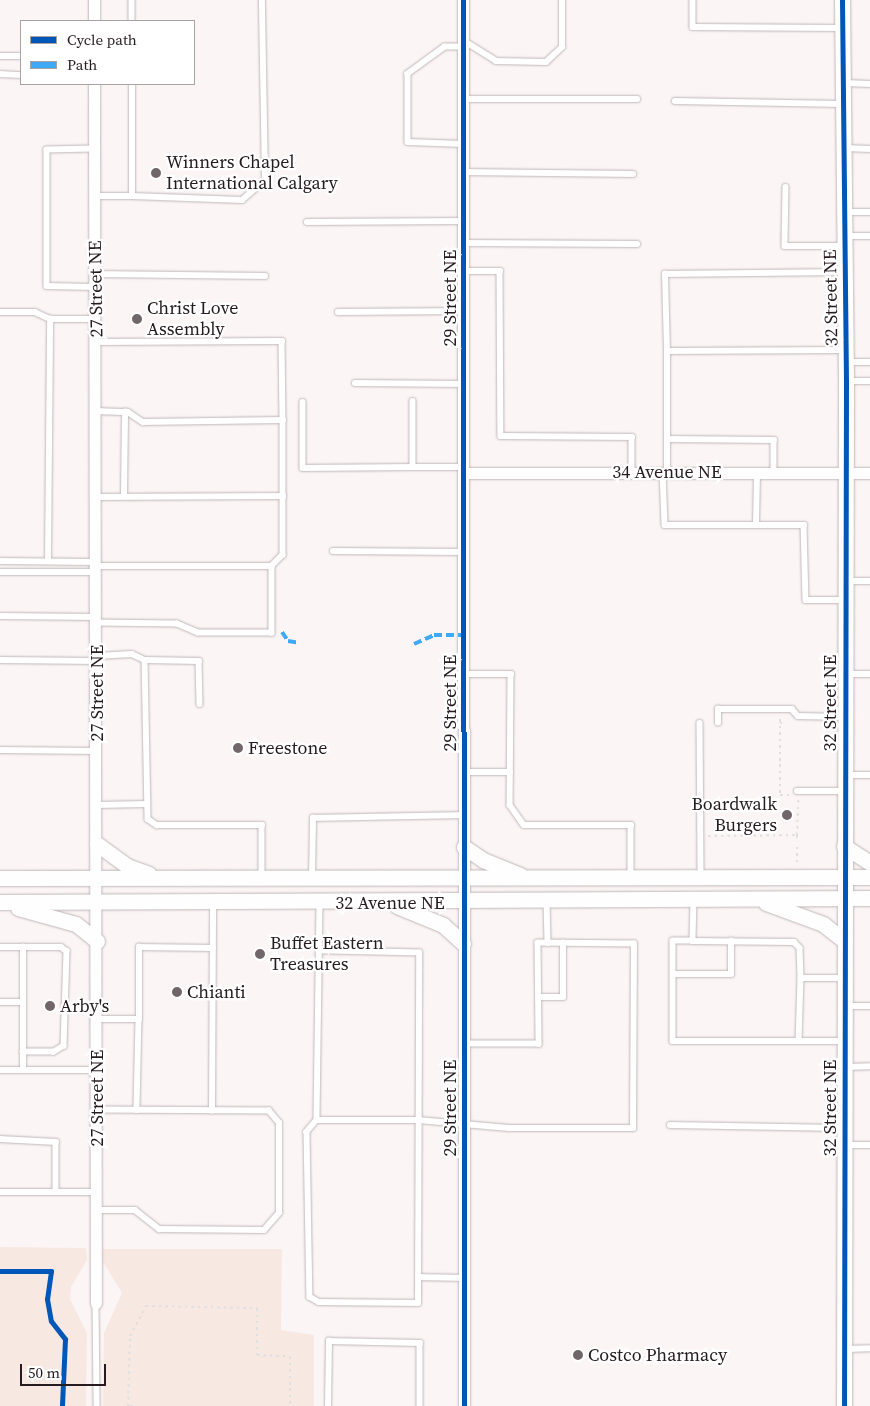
<!DOCTYPE html>
<style>
body{margin:0}
#map{position:relative;width:870px;height:1406px;overflow:hidden;background:#fcf5f6;font-family:"Source Serif 4",serif}
div>[style]{position:absolute}
[style*='--x']{left:calc(var(--x)*1px);top:calc(var(--y)*1px);width:calc(var(--w)*1px);rotate:calc(var(--a)*1deg)}
.green>*{inset:0;background:#f8e8e2}
.path>*{height:2px;margin-top:-1px;transform-origin:0;background:repeating-linear-gradient(90deg,#e1dfdf 0 2.5px,transparent 0 6.5px)}
.roads{filter:drop-shadow(0 0 1px #bfb7b8) drop-shadow(0 0 1px #bfb7b8)}
.lane>*{height:5.5px;margin:-2.75px;padding:0 2.75px;transform-origin:2.75px;border-radius:2.75px;background:#fffefe}
.street>*{height:11px;margin:-5.5px;padding:0 5.5px;transform-origin:5.5px;border-radius:5.5px;background:#fffefe}
.secondary>*{height:15px;margin:-7.5px;padding:0 7.5px;transform-origin:7.5px;border-radius:7.5px;background:#fffefe}
.quiet>*{height:4px;margin-top:-2px;transform-origin:0;background:repeating-linear-gradient(90deg,#3fa9f5 0 8px,transparent 0 12px)}
.cycleway>*{height:5px;margin:-2.5px;padding:0 2.5px;transform-origin:2.5px;border-radius:2.5px;background:#0057b8}
.dots>*{width:14px;height:14px;translate:-50% -50%;box-sizing:border-box;border:2px solid #fff;border-radius:50%}
span{translate:-50% -50%;white-space:nowrap;text-align:center;line-height:1.15;-webkit-text-stroke:4.5px #fff;paint-order:stroke}
.poi-label{font-size:18px;color:#261b1e}
.left{translate:0 -50%;text-align:left}
.right{translate:-100% -50%;text-align:right}
.street-label{font-size:18px;color:#261b1e}
.legend{position:absolute;left:20px;top:20px;width:175px;height:65px;box-sizing:border-box;background:#fff;border:1px solid #a8a4a5;margin:0;padding:6px 9px;list-style:none;font-size:15px;color:#261b1e}
.legend li{display:flex;align-items:center;gap:10px;height:25px}
.legend b{width:25px;border:1px solid #a8a4a5}
.scale{position:absolute;left:20px;top:1364px;width:86px;height:22px;box-sizing:border-box;border:2px solid #261b1e;border-top:0;padding-left:6px;font-size:15px;line-height:18px;white-space:nowrap;color:#261b1e;-webkit-text-stroke:4px #fff;paint-order:stroke}
</style>
<div id="map">
<div class="green">
<i style="clip-path:polygon(0 1247px,86px 1248px,87px 1260px,71px 1287px,70px 1299px,87px 1333px,86px 1406px,0 1406px)"></i>
<i style="clip-path:polygon(103px 1249px,282px 1249px,281px 1330px,314px 1335px,314px 1406px,103px 1406px,104px 1333px,122px 1293px,103px 1262px)"></i>
</div>
<div class="path">
<i style="--x:780;--y:719;--w:76;--a:90"></i>
<i style="--x:780;--y:795;--w:11;--a:0"></i>
<i style="--x:780;--y:723;--w:5;--a:0"></i>
<i style="--x:797;--y:835;--w:35;--a:-88"></i>
<i style="--x:708;--y:836;--w:89;--a:-0.6"></i>
<i style="--x:797;--y:835;--w:4;--a:90"></i>
<i style="--x:797;--y:847;--w:18;--a:90"></i>
<i style="--x:133;--y:1406;--w:5;--a:180"></i>
<i style="--x:128;--y:1406;--w:70;--a:-88.4"></i>
<i style="--x:130;--y:1336;--w:34;--a:-62"></i>
<i style="--x:146;--y:1306;--w:111;--a:1"></i>
<i style="--x:257;--y:1308;--w:47;--a:90"></i>
<i style="--x:257;--y:1355;--w:33;--a:2"></i>
<i style="--x:290;--y:1356;--w:50;--a:90"></i>
</div>
<div class="roads">
<div class="lane">
<i style="--x:132;--y:0;--w:21;--a:90"></i>
<i style="--x:693;--y:0;--w:27;--a:90"></i>
<i style="--x:693;--y:27;--w:149;--a:0.4"></i>
<i style="--x:463;--y:40;--w:39;--a:32"></i>
<i style="--x:496;--y:61;--w:50;--a:1.1"></i>
<i style="--x:546;--y:62;--w:22;--a:-43"></i>
<i style="--x:562;--y:47;--w:47;--a:-90"></i>
<i style="--x:463;--y:47;--w:18;--a:180"></i>
<i style="--x:445;--y:47;--w:46;--a:143.9"></i>
<i style="--x:408;--y:74;--w:68;--a:90"></i>
<i style="--x:408;--y:142;--w:55;--a:2.1"></i>
<i style="--x:0;--y:56;--w:21;--a:0"></i>
<i style="--x:0;--y:74;--w:21;--a:3"></i>
<i style="--x:845;--y:83;--w:25;--a:2"></i>
<i style="--x:463;--y:99;--w:174;--a:0"></i>
<i style="--x:675;--y:101;--w:168;--a:1"></i>
<i style="--x:845;--y:148;--w:25;--a:2"></i>
<i style="--x:94;--y:149;--w:47;--a:178.8"></i>
<i style="--x:47;--y:150;--w:136;--a:90"></i>
<i style="--x:47;--y:286;--w:48;--a:1.2"></i>
<i style="--x:463;--y:172;--w:170;--a:0.7"></i>
<i style="--x:786;--y:187;--w:59;--a:91"></i>
<i style="--x:785;--y:246;--w:59;--a:0"></i>
<i style="--x:95;--y:196;--w:37;--a:0"></i>
<i style="--x:132;--y:196;--w:112;--a:-90"></i>
<i style="--x:132;--y:196;--w:110;--a:2.1"></i>
<i style="--x:242;--y:200;--w:30;--a:-41"></i>
<i style="--x:265;--y:180;--w:180;--a:-91"></i>
<i style="--x:846;--y:212;--w:24;--a:0"></i>
<i style="--x:307;--y:222;--w:156;--a:-0.4"></i>
<i style="--x:846;--y:236;--w:24;--a:0"></i>
<i style="--x:463;--y:243;--w:174;--a:0.3"></i>
<i style="--x:463;--y:271;--w:37;--a:0"></i>
<i style="--x:500;--y:271;--w:165;--a:89.7"></i>
<i style="--x:501;--y:436;--w:131;--a:0.4"></i>
<i style="--x:632;--y:437;--w:35;--a:90"></i>
<i style="--x:95;--y:274;--w:170;--a:0.7"></i>
<i style="--x:0;--y:312;--w:35;--a:0"></i>
<i style="--x:35;--y:312;--w:17;--a:25"></i>
<i style="--x:338;--y:312;--w:126;--a:-0.5"></i>
<i style="--x:96;--y:342;--w:186;--a:-0.3"></i>
<i style="--x:282;--y:341;--w:79;--a:89.3"></i>
<i style="--x:667;--y:351;--w:77;--a:-91.5"></i>
<i style="--x:665;--y:274;--w:178;--a:-0.6"></i>
<i style="--x:848;--y:362;--w:22;--a:0"></i>
<i style="--x:847;--y:381;--w:23;--a:0"></i>
<i style="--x:355;--y:383;--w:109;--a:0.5"></i>
<i style="--x:413;--y:401;--w:66;--a:90"></i>
<i style="--x:413;--y:467;--w:51;--a:0"></i>
<i style="--x:303;--y:402;--w:66;--a:90"></i>
<i style="--x:303;--y:468;--w:110;--a:-0.5"></i>
<i style="--x:96;--y:411;--w:32;--a:2"></i>
<i style="--x:128;--y:412;--w:18;--a:34"></i>
<i style="--x:143;--y:422;--w:140;--a:-0.8"></i>
<i style="--x:283;--y:420;--w:76;--a:90"></i>
<i style="--x:667;--y:439;--w:88;--a:-90"></i>
<i style="--x:667;--y:351;--w:179;--a:-0.3"></i>
<i style="--x:663;--y:472;--w:53;--a:87.8"></i>
<i style="--x:665;--y:525;--w:139;--a:0"></i>
<i style="--x:804;--y:525;--w:75;--a:88.5"></i>
<i style="--x:806;--y:600;--w:38;--a:0"></i>
<i style="--x:667;--y:472;--w:33;--a:-90"></i>
<i style="--x:667;--y:439;--w:107;--a:0.5"></i>
<i style="--x:774;--y:440;--w:32;--a:90"></i>
<i style="--x:124;--y:496;--w:84;--a:-89.3"></i>
<i style="--x:96;--y:497;--w:187;--a:-0.3"></i>
<i style="--x:283;--y:496;--w:59;--a:90"></i>
<i style="--x:283;--y:555;--w:16;--a:135"></i>
<i style="--x:756;--y:525;--w:53;--a:-88.9"></i>
<i style="--x:333;--y:551;--w:131;--a:0.4"></i>
<i style="--x:0;--y:561;--w:95;--a:0.6"></i>
<i style="--x:48;--y:561;--w:242;--a:-89.5"></i>
<i style="--x:50;--y:319;--w:45;--a:0"></i>
<i style="--x:96;--y:566;--w:176;--a:0"></i>
<i style="--x:272;--y:566;--w:67;--a:90"></i>
<i style="--x:272;--y:633;--w:74;--a:180"></i>
<i style="--x:198;--y:633;--w:23;--a:-157"></i>
<i style="--x:177;--y:624;--w:81;--a:-179.3"></i>
<i style="--x:0;--y:572;--w:96;--a:0"></i>
<i style="--x:847;--y:581;--w:23;--a:0"></i>
<i style="--x:0;--y:616;--w:96;--a:0.6"></i>
<i style="--x:96;--y:656;--w:36;--a:-3"></i>
<i style="--x:132;--y:654;--w:14;--a:25"></i>
<i style="--x:145;--y:660;--w:159;--a:88.9"></i>
<i style="--x:148;--y:819;--w:11;--a:34"></i>
<i style="--x:157;--y:825;--w:105;--a:0"></i>
<i style="--x:262;--y:825;--w:51;--a:90"></i>
<i style="--x:0;--y:660;--w:95;--a:0.6"></i>
<i style="--x:145;--y:660;--w:54;--a:1.1"></i>
<i style="--x:199;--y:661;--w:43;--a:88.7"></i>
<i style="--x:464;--y:674;--w:47;--a:0"></i>
<i style="--x:511;--y:674;--w:131;--a:90.4"></i>
<i style="--x:510;--y:805;--w:24;--a:55"></i>
<i style="--x:524;--y:825;--w:107;--a:0"></i>
<i style="--x:631;--y:825;--w:51;--a:90"></i>
<i style="--x:846;--y:674;--w:24;--a:0"></i>
<i style="--x:700;--y:723;--w:153;--a:89.6"></i>
<i style="--x:718;--y:723;--w:14;--a:-90"></i>
<i style="--x:718;--y:709;--w:74;--a:0"></i>
<i style="--x:792;--y:709;--w:9;--a:49"></i>
<i style="--x:798;--y:716;--w:46;--a:1.2"></i>
<i style="--x:0;--y:750;--w:97;--a:0.6"></i>
<i style="--x:464;--y:772;--w:46;--a:0"></i>
<i style="--x:847;--y:775;--w:23;--a:0"></i>
<i style="--x:797;--y:791;--w:47;--a:0"></i>
<i style="--x:97;--y:805;--w:50;--a:-1.1"></i>
<i style="--x:312;--y:878;--w:60;--a:-89"></i>
<i style="--x:313;--y:818;--w:151;--a:-1.1"></i>
<i style="--x:694;--y:899;--w:42;--a:91.4"></i>
<i style="--x:693;--y:941;--w:101;--a:0.6"></i>
<i style="--x:794;--y:942;--w:8;--a:45"></i>
<i style="--x:800;--y:948;--w:30;--a:88"></i>
<i style="--x:801;--y:978;--w:43;--a:0"></i>
<i style="--x:547;--y:901;--w:42;--a:88.6"></i>
<i style="--x:320;--y:903;--w:217;--a:90.8"></i>
<i style="--x:317;--y:1120;--w:101;--a:0"></i>
<i style="--x:418;--y:1120;--w:91;--a:5"></i>
<i style="--x:509;--y:1128;--w:124;--a:0"></i>
<i style="--x:633;--y:1128;--w:184;--a:-89.7"></i>
<i style="--x:634;--y:944;--w:96;--a:-179.4"></i>
<i style="--x:538;--y:943;--w:101;--a:89.4"></i>
<i style="--x:539;--y:1044;--w:75;--a:180"></i>
<i style="--x:693;--y:941;--w:20;--a:180"></i>
<i style="--x:673;--y:941;--w:100;--a:90"></i>
<i style="--x:673;--y:1041;--w:126;--a:0"></i>
<i style="--x:0;--y:947;--w:61;--a:0"></i>
<i style="--x:61;--y:947;--w:7;--a:34"></i>
<i style="--x:67;--y:951;--w:95;--a:91.8"></i>
<i style="--x:64;--y:1046;--w:12;--a:149"></i>
<i style="--x:54;--y:1052;--w:31;--a:180"></i>
<i style="--x:673;--y:974;--w:58;--a:0"></i>
<i style="--x:731;--y:974;--w:33;--a:-90"></i>
<i style="--x:801;--y:978;--w:63;--a:91.8"></i>
<i style="--x:799;--y:1041;--w:45;--a:0"></i>
<i style="--x:539;--y:997;--w:24;--a:0"></i>
<i style="--x:563;--y:997;--w:54;--a:-90"></i>
<i style="--x:0;--y:1002;--w:23;--a:0"></i>
<i style="--x:846;--y:1006;--w:24;--a:0"></i>
<i style="--x:98;--y:1019;--w:41;--a:0"></i>
<i style="--x:139;--y:1019;--w:91;--a:91.3"></i>
<i style="--x:139;--y:1019;--w:72;--a:-90"></i>
<i style="--x:139;--y:947;--w:74;--a:0.8"></i>
<i style="--x:846;--y:1067;--w:24;--a:-2"></i>
<i style="--x:0;--y:1070;--w:97;--a:0"></i>
<i style="--x:23;--y:1070;--w:123;--a:-90"></i>
<i style="--x:212;--y:1111;--w:209;--a:-89.7"></i>
<i style="--x:317;--y:1120;--w:16;--a:130"></i>
<i style="--x:307;--y:1132;--w:165;--a:89"></i>
<i style="--x:310;--y:1297;--w:10;--a:29"></i>
<i style="--x:319;--y:1302;--w:99;--a:0.6"></i>
<i style="--x:418;--y:1303;--w:350;--a:-89.8"></i>
<i style="--x:419;--y:953;--w:99;--a:-178.8"></i>
<i style="--x:670;--y:1125;--w:174;--a:1"></i>
<i style="--x:0;--y:1139;--w:56;--a:3.1"></i>
<i style="--x:56;--y:1142;--w:50;--a:90"></i>
<i style="--x:846;--y:1145;--w:24;--a:0"></i>
<i style="--x:0;--y:1192;--w:97;--a:0"></i>
<i style="--x:96;--y:1210;--w:39;--a:0"></i>
<i style="--x:135;--y:1210;--w:31;--a:38"></i>
<i style="--x:159;--y:1229;--w:105;--a:0.5"></i>
<i style="--x:264;--y:1230;--w:23;--a:-49"></i>
<i style="--x:279;--y:1213;--w:90;--a:-90"></i>
<i style="--x:279;--y:1123;--w:16;--a:-130"></i>
<i style="--x:269;--y:1111;--w:172;--a:-179.7"></i>
<i style="--x:418;--y:1277;--w:46;--a:1.2"></i>
<i style="--x:96;--y:1303;--w:103;--a:89.4"></i>
<i style="--x:846;--y:1349;--w:24;--a:-2"></i>
<i style="--x:328;--y:1406;--w:65;--a:-89.1"></i>
<i style="--x:329;--y:1341;--w:91;--a:1.3"></i>
<i style="--x:420;--y:1343;--w:63;--a:90"></i>
</div>
<div class="street">
<i style="--x:94;--y:0;--w:21;--a:90"></i>
<i style="--x:463;--y:0;--w:1406;--a:89.96"></i>
<i style="--x:94;--y:84;--w:1219;--a:89.91"></i>
<i style="--x:464;--y:473;--w:406;--a:0"></i>
</div>
<div class="secondary">
<i style="--x:842;--y:0;--w:381;--a:89.4"></i>
<i style="--x:846;--y:381;--w:1025;--a:90.11"></i>
<i style="--x:97;--y:844;--w:37;--a:36"></i>
<i style="--x:127;--y:866;--w:23;--a:20"></i>
<i style="--x:844;--y:846;--w:31;--a:33"></i>
<i style="--x:464;--y:847;--w:23;--a:34"></i>
<i style="--x:483;--y:860;--w:40;--a:22"></i>
<i style="--x:0;--y:878;--w:870;--a:-0.07"></i>
<i style="--x:0;--y:902;--w:870;--a:-0.26"></i>
<i style="--x:766;--y:903;--w:61;--a:20.2"></i>
<i style="--x:823;--y:924;--w:28;--a:38"></i>
<i style="--x:397;--y:906;--w:50;--a:22.4"></i>
<i style="--x:443;--y:925;--w:27;--a:42"></i>
<i style="--x:18;--y:908;--w:60;--a:15.4"></i>
<i style="--x:76;--y:924;--w:27;--a:39"></i>
</div>
</div>
<div class="quiet">
<i style="--x:282;--y:632;--w:11;--a:56"></i>
<i style="--x:288;--y:641;--w:12;--a:9"></i>
<i style="--x:414;--y:644;--w:22;--a:-24"></i>
<i style="--x:434;--y:635;--w:30;--a:0"></i>
</div>
<div class="cycleway">
<i style="--x:463;--y:0;--w:1406;--a:89.96"></i>
<i style="--x:842;--y:0;--w:381;--a:89.4"></i>
<i style="--x:846;--y:381;--w:1025;--a:90.11"></i>
<i style="--x:0;--y:1271;--w:51;--a:0"></i>
<i style="--x:51;--y:1271;--w:28;--a:98"></i>
<i style="--x:47;--y:1299;--w:22;--a:80"></i>
<i style="--x:51;--y:1321;--w:23;--a:52"></i>
<i style="--x:65;--y:1339;--w:67;--a:92.6"></i>
</div>
<div class="dots">
<i style="left:156px;top:173px;background:#71676a"></i>
<i style="left:137px;top:319px;background:#71676a"></i>
<i style="left:238px;top:748px;background:#71676a"></i>
<i style="left:787px;top:815px;background:#71676a"></i>
<i style="left:260px;top:954px;background:#71676a"></i>
<i style="left:177px;top:992px;background:#71676a"></i>
<i style="left:50px;top:1006px;background:#71676a"></i>
<i style="left:578px;top:1355px;background:#71676a"></i>
</div>
<div class="poi-label">
<span class="left" style="left:166px;top:173px">Winners Chapel<br>International Calgary</span>
<span class="left" style="left:147px;top:319px">Christ Love<br>Assembly</span>
<span class="left" style="left:248px;top:748px">Freestone</span>
<span class="right" style="left:777px;top:815px">Boardwalk<br>Burgers</span>
<span class="left" style="left:270px;top:954px">Buffet Eastern<br>Treasures</span>
<span class="left" style="left:187px;top:992px">Chianti</span>
<span class="left" style="left:60px;top:1006px">Arby's</span>
<span class="left" style="left:588px;top:1355px">Costco Pharmacy</span>
</div>
<div class="street-label">
<span style="left:96px;top:289px;rotate:-91deg">27 Street NE</span>
<span style="left:450px;top:298px;rotate:-90deg">29 Street NE</span>
<span style="left:831px;top:298px;rotate:-91deg">32 Street NE</span>
<span style="left:667px;top:472px">34 Avenue NE</span>
<span style="left:97px;top:693px;rotate:-90deg">27 Street NE</span>
<span style="left:450px;top:703px;rotate:-90deg">29 Street NE</span>
<span style="left:830px;top:703px;rotate:-90deg">32 Street NE</span>
<span style="left:390px;top:903px">32 Avenue NE</span>
<span style="left:97px;top:1098px;rotate:-90deg">27 Street NE</span>
<span style="left:450px;top:1108px;rotate:-90deg">29 Street NE</span>
<span style="left:830px;top:1108px;rotate:-90deg">32 Street NE</span>
</div>
<ul class="legend">
<li><b style="height:6px;background:#0057b8"></b>Cycle path</li>
<li><b style="height:6px;background:#3fa9f5"></b>Path</li>
</ul>
<div class="scale">50 m</div>
</div>
